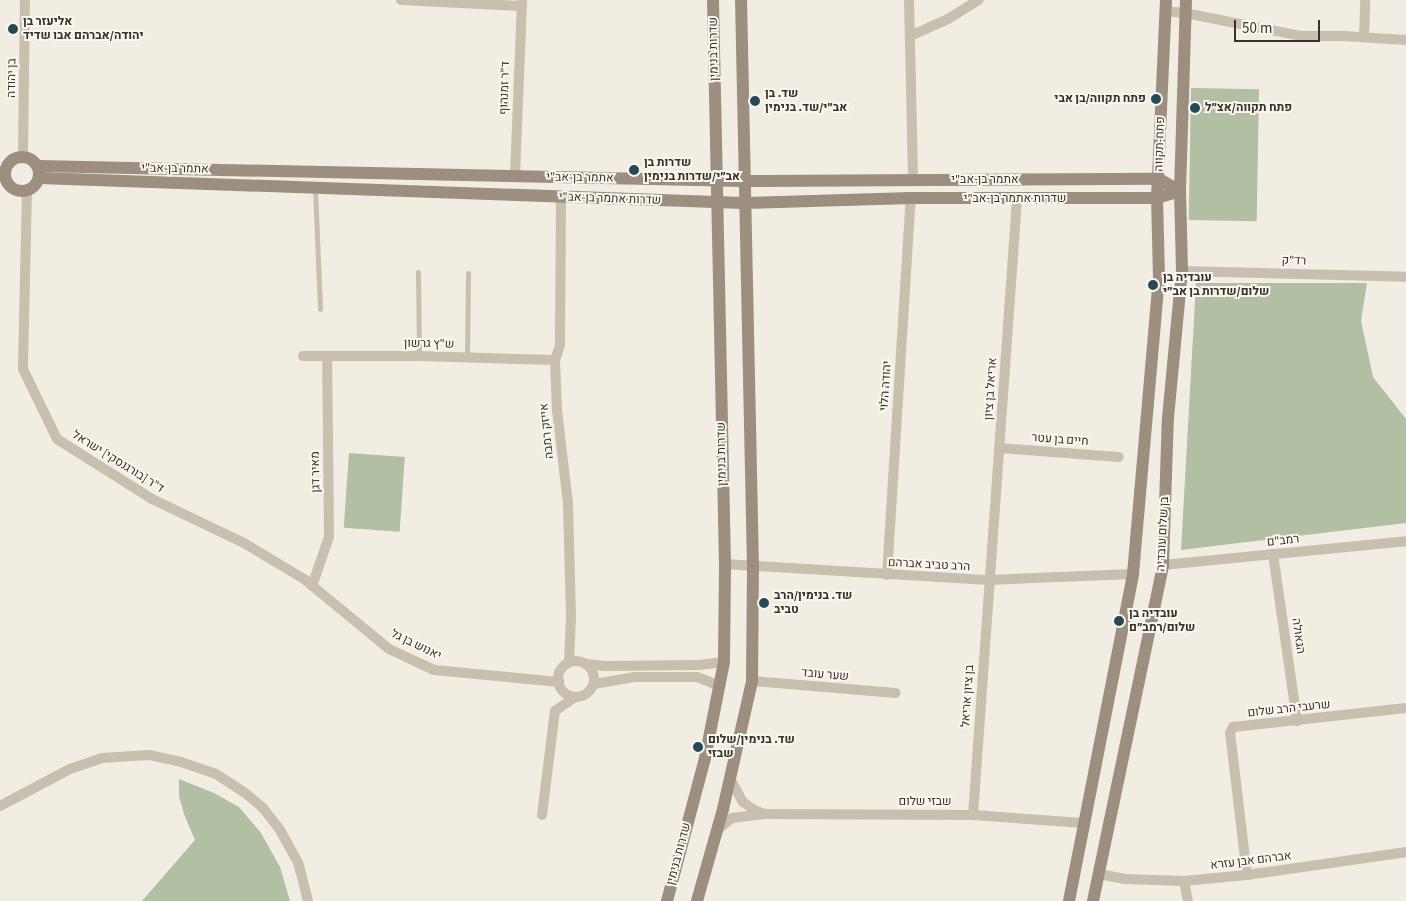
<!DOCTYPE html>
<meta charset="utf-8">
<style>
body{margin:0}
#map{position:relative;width:1406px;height:901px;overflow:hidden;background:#f1ede2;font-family:"Source Sans 3",Heebo,sans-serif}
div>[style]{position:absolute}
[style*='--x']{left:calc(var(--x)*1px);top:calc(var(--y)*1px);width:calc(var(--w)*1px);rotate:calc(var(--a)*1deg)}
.green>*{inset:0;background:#b1bfa3;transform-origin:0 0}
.service>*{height:5px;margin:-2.5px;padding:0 2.5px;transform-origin:2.5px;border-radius:2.5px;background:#c8bfae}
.minor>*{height:10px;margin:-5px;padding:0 5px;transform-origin:5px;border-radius:5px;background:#c8bfae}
.minor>.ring{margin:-5px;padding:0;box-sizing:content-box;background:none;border:10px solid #c8bfae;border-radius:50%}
.secondary>*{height:12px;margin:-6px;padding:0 6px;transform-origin:6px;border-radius:6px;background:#9c8f80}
.secondary>.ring{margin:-6px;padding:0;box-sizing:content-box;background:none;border:12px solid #9c8f80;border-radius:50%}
.dots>*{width:14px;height:14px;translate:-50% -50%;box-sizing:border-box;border:2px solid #f9f6ee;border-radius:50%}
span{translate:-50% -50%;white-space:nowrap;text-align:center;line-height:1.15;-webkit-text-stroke:4px #f9f6ee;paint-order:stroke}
.poi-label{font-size:12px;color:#38322c;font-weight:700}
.left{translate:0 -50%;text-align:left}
.right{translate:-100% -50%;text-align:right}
.street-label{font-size:12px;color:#38322c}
.scale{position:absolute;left:1234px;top:20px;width:86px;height:22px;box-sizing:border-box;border:2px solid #38322c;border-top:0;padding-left:6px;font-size:15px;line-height:18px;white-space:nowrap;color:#38322c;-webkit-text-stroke:4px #f9f6ee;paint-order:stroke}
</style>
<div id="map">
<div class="green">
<i style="left:1191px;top:88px;width:68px;height:132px;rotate:1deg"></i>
<i style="clip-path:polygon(1196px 283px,1367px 283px,1361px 321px,1373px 377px,1406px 419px,1406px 523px,1181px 550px)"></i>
<i style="left:349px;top:453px;width:56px;height:75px;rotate:4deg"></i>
<i style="clip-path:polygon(179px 779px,214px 793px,239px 807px,261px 833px,280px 867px,290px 901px,142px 901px,195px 840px,184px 814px,179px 796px)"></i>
</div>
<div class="service">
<i style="--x:315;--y:189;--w:120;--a:87.6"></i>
<i style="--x:418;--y:272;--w:84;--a:89.3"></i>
<i style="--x:467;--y:358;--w:85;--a:-89.3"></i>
</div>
<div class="minor">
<i style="--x:401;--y:0;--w:120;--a:2.9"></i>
<i style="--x:909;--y:0;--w:180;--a:88.7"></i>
<i style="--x:1165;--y:11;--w:20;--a:6"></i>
<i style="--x:1185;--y:13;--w:118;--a:11.2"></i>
<i style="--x:1301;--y:36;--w:42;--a:0"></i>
<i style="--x:1343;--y:36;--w:63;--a:3.6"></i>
<i style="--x:910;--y:36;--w:42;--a:-24.1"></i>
<i style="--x:948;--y:19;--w:36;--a:-32"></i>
<i style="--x:1364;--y:37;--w:37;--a:-88"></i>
<i style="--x:23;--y:157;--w:157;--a:-89.3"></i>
<i style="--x:515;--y:176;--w:176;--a:-87.7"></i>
<i style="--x:27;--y:190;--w:179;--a:91.3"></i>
<i style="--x:23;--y:369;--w:78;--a:64.1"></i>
<i style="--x:57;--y:439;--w:112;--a:32.3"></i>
<i style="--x:152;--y:499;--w:102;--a:25.6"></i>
<i style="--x:244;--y:543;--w:70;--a:31"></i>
<i style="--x:304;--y:579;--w:110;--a:39.5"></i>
<i style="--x:389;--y:649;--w:50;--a:25"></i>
<i style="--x:434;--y:670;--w:126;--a:5.5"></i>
<i style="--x:561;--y:198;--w:147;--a:90.4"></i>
<i style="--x:560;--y:345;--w:16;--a:108"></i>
<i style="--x:555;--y:360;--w:50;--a:87.7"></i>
<i style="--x:557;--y:410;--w:94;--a:83.3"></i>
<i style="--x:568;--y:503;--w:114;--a:88.5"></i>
<i style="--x:571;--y:617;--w:45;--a:92.5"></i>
<i style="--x:1182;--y:271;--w:224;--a:1.5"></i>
<i style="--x:303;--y:356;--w:116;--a:0"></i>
<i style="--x:419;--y:356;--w:136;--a:1.7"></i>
<i style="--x:999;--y:448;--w:120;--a:4.3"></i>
<i style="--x:1273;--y:554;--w:169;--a:81.8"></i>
<i style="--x:725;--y:564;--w:264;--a:3.5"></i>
<i style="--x:989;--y:580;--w:144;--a:-2.4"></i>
<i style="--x:1163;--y:565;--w:244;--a:-5.6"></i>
<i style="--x:887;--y:575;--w:378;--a:-86.4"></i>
<i style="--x:312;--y:586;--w:52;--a:-70.9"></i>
<i style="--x:329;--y:537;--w:181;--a:-90.6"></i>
<i class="ring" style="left:558px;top:661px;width:26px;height:26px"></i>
<i style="--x:586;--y:664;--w:19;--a:6"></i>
<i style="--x:605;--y:666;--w:94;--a:-0.6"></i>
<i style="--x:699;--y:665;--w:25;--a:-7"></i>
<i style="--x:752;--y:681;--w:144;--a:4.8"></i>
<i style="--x:594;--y:684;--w:42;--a:-9.7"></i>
<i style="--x:635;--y:677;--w:62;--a:0"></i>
<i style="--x:697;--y:677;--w:25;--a:21"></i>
<i style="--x:730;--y:778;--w:27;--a:62"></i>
<i style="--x:743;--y:802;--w:14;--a:36"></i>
<i style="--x:754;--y:810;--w:9;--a:21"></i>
<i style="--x:0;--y:806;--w:79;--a:-27.9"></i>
<i style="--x:70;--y:769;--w:34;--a:-19"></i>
<i style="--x:102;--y:758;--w:47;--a:-3.7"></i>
<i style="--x:149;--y:755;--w:33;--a:12"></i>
<i style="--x:181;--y:762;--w:37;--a:19"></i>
<i style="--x:216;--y:774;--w:33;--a:33"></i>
<i style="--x:244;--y:792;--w:25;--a:40"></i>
<i style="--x:263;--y:808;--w:28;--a:52"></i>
<i style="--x:280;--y:830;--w:37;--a:61"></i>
<i style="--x:298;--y:862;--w:40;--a:75.6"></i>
<i style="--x:542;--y:815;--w:105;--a:-82.9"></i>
<i style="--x:555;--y:711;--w:24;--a:-35"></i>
<i style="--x:973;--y:815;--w:618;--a:-85.91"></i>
<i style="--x:717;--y:830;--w:19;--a:-39"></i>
<i style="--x:732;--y:818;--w:34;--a:-7"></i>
<i style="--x:766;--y:814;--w:207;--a:0.3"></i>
<i style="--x:973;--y:815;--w:110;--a:4.2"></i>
<i style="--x:1099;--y:874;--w:25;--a:11"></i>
<i style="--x:1124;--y:879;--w:60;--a:1.9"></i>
<i style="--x:1184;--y:881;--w:63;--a:-5.4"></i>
<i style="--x:1247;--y:875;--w:161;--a:-8.2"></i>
<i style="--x:1247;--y:875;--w:143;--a:-96.8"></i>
<i style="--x:1230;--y:733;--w:7;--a:-63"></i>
<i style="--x:1233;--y:727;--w:174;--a:-6.3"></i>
<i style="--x:1184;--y:881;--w:20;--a:79"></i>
</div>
<div class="secondary">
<i class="ring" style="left:5px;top:157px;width:22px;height:22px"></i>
<i style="--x:38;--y:166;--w:706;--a:1.22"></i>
<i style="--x:744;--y:181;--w:415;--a:-0.3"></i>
<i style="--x:1159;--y:179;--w:24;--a:30"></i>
<i style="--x:39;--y:178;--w:705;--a:2.03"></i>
<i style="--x:744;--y:203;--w:167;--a:-1.7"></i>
<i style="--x:911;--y:198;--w:246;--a:0"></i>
<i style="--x:1157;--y:198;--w:24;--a:-17"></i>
<i style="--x:667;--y:901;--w:148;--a:-75.1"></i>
<i style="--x:705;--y:758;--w:98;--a:-78.8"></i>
<i style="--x:724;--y:662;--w:98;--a:-89.4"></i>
<i style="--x:725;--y:564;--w:564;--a:-91.22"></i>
<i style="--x:697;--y:901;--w:96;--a:-74.2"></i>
<i style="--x:723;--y:809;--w:131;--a:-77.2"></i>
<i style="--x:752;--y:681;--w:114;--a:-89.5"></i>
<i style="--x:753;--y:567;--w:567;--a:-91.21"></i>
<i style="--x:1069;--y:901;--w:333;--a:-78.9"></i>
<i style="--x:1133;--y:574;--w:297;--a:-85"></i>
<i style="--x:1159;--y:278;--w:80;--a:-91.4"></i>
<i style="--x:1157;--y:198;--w:198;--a:-87.4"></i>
<i style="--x:1093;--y:901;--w:343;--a:-78.2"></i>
<i style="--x:1163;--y:565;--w:147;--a:-88.1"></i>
<i style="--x:1168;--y:418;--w:148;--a:-84.6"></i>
<i style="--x:1182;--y:271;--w:80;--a:-91.4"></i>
<i style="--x:1180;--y:191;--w:191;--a:-88.2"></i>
</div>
<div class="dots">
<i style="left:13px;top:29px;background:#254a55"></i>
<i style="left:1156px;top:99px;background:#254a55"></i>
<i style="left:755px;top:101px;background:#254a55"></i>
<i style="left:1195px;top:108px;background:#254a55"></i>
<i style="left:634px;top:170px;background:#254a55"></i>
<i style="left:1153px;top:285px;background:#254a55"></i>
<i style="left:764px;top:603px;background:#254a55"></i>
<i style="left:1119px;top:621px;background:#254a55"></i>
<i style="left:698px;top:747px;background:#254a55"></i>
</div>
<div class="poi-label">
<span class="left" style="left:23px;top:29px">אליעזר בן<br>יהודה/אברהם אבו שדיד</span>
<span class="left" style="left:765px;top:101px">שד. בן<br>אב״י/שד. בנימין</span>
<span class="right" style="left:1146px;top:99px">פתח תקווה/בן אבי</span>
<span class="left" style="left:1205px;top:108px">פתח תקווה/אצ״ל</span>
<span class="left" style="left:644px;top:170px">שדרות בן<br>אב״י/שדרות בנימין</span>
<span class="left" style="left:1163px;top:285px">עובדיה בן<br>שלום/שדרות בן אב״י</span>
<span class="left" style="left:774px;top:603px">שד. בנימין/הרב<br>טביב</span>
<span class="left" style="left:1129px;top:621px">עובדיה בן<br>שלום/רמב״ם</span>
<span class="left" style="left:708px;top:747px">שד. בנימין/שלום<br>שבזי</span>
</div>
<div class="street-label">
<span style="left:714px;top:49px;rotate:-91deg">שדרות בנימין</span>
<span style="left:12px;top:78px;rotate:-89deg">בן יהודה</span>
<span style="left:505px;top:88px;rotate:-88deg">ד"ר זמנהוף</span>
<span style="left:1160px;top:144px;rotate:-88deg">פתח-תקווה</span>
<span style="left:175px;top:169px;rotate:1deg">אתמר בן-אב"י</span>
<span style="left:580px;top:178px;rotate:1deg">אתמר בן-אב"י</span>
<span style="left:985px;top:180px">אתמר בן-אב"י</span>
<span style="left:610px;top:199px;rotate:2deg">שדרות אתמר בן-אב"י</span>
<span style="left:1015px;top:199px">שדרות אתמר בן-אב"י</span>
<span style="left:1294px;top:261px;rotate:2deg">רד"ק</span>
<span style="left:429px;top:344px;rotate:1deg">ש"ץ גרשון</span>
<span style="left:886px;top:386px;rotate:-86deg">יהודה הלוי</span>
<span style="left:991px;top:389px;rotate:-86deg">אריאל בן ציון</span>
<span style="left:547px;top:431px;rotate:-96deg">אייזק רמבה</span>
<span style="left:1060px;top:440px;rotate:4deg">חיים בן עטר</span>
<span style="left:722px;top:454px;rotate:-91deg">שדרות בנימין</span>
<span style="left:118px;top:462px;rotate:32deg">ד"ר [בורגנסקי] ישראל</span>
<span style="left:316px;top:472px;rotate:-91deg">מאיר דגן</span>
<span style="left:1163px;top:534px;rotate:-87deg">בן שלום עובדיה</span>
<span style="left:1283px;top:541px;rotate:-6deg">רמב"ם</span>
<span style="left:929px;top:565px;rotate:3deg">הרב טביב אברהם</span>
<span style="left:1298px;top:636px;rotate:82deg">הגאולה</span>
<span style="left:416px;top:645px;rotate:26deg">יאנוש בן גל</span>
<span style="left:825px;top:675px;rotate:5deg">שער עובד</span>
<span style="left:968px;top:696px;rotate:-86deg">בן ציון אריאל</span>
<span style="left:1289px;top:709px;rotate:-6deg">שרעבי הרב שלום</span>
<span style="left:925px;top:802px">שבזי שלום</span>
<span style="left:679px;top:854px;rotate:-75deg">שדרות בנימין</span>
<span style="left:1251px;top:861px;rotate:-7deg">אברהם אבן עזרא</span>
</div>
<div class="scale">50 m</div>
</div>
